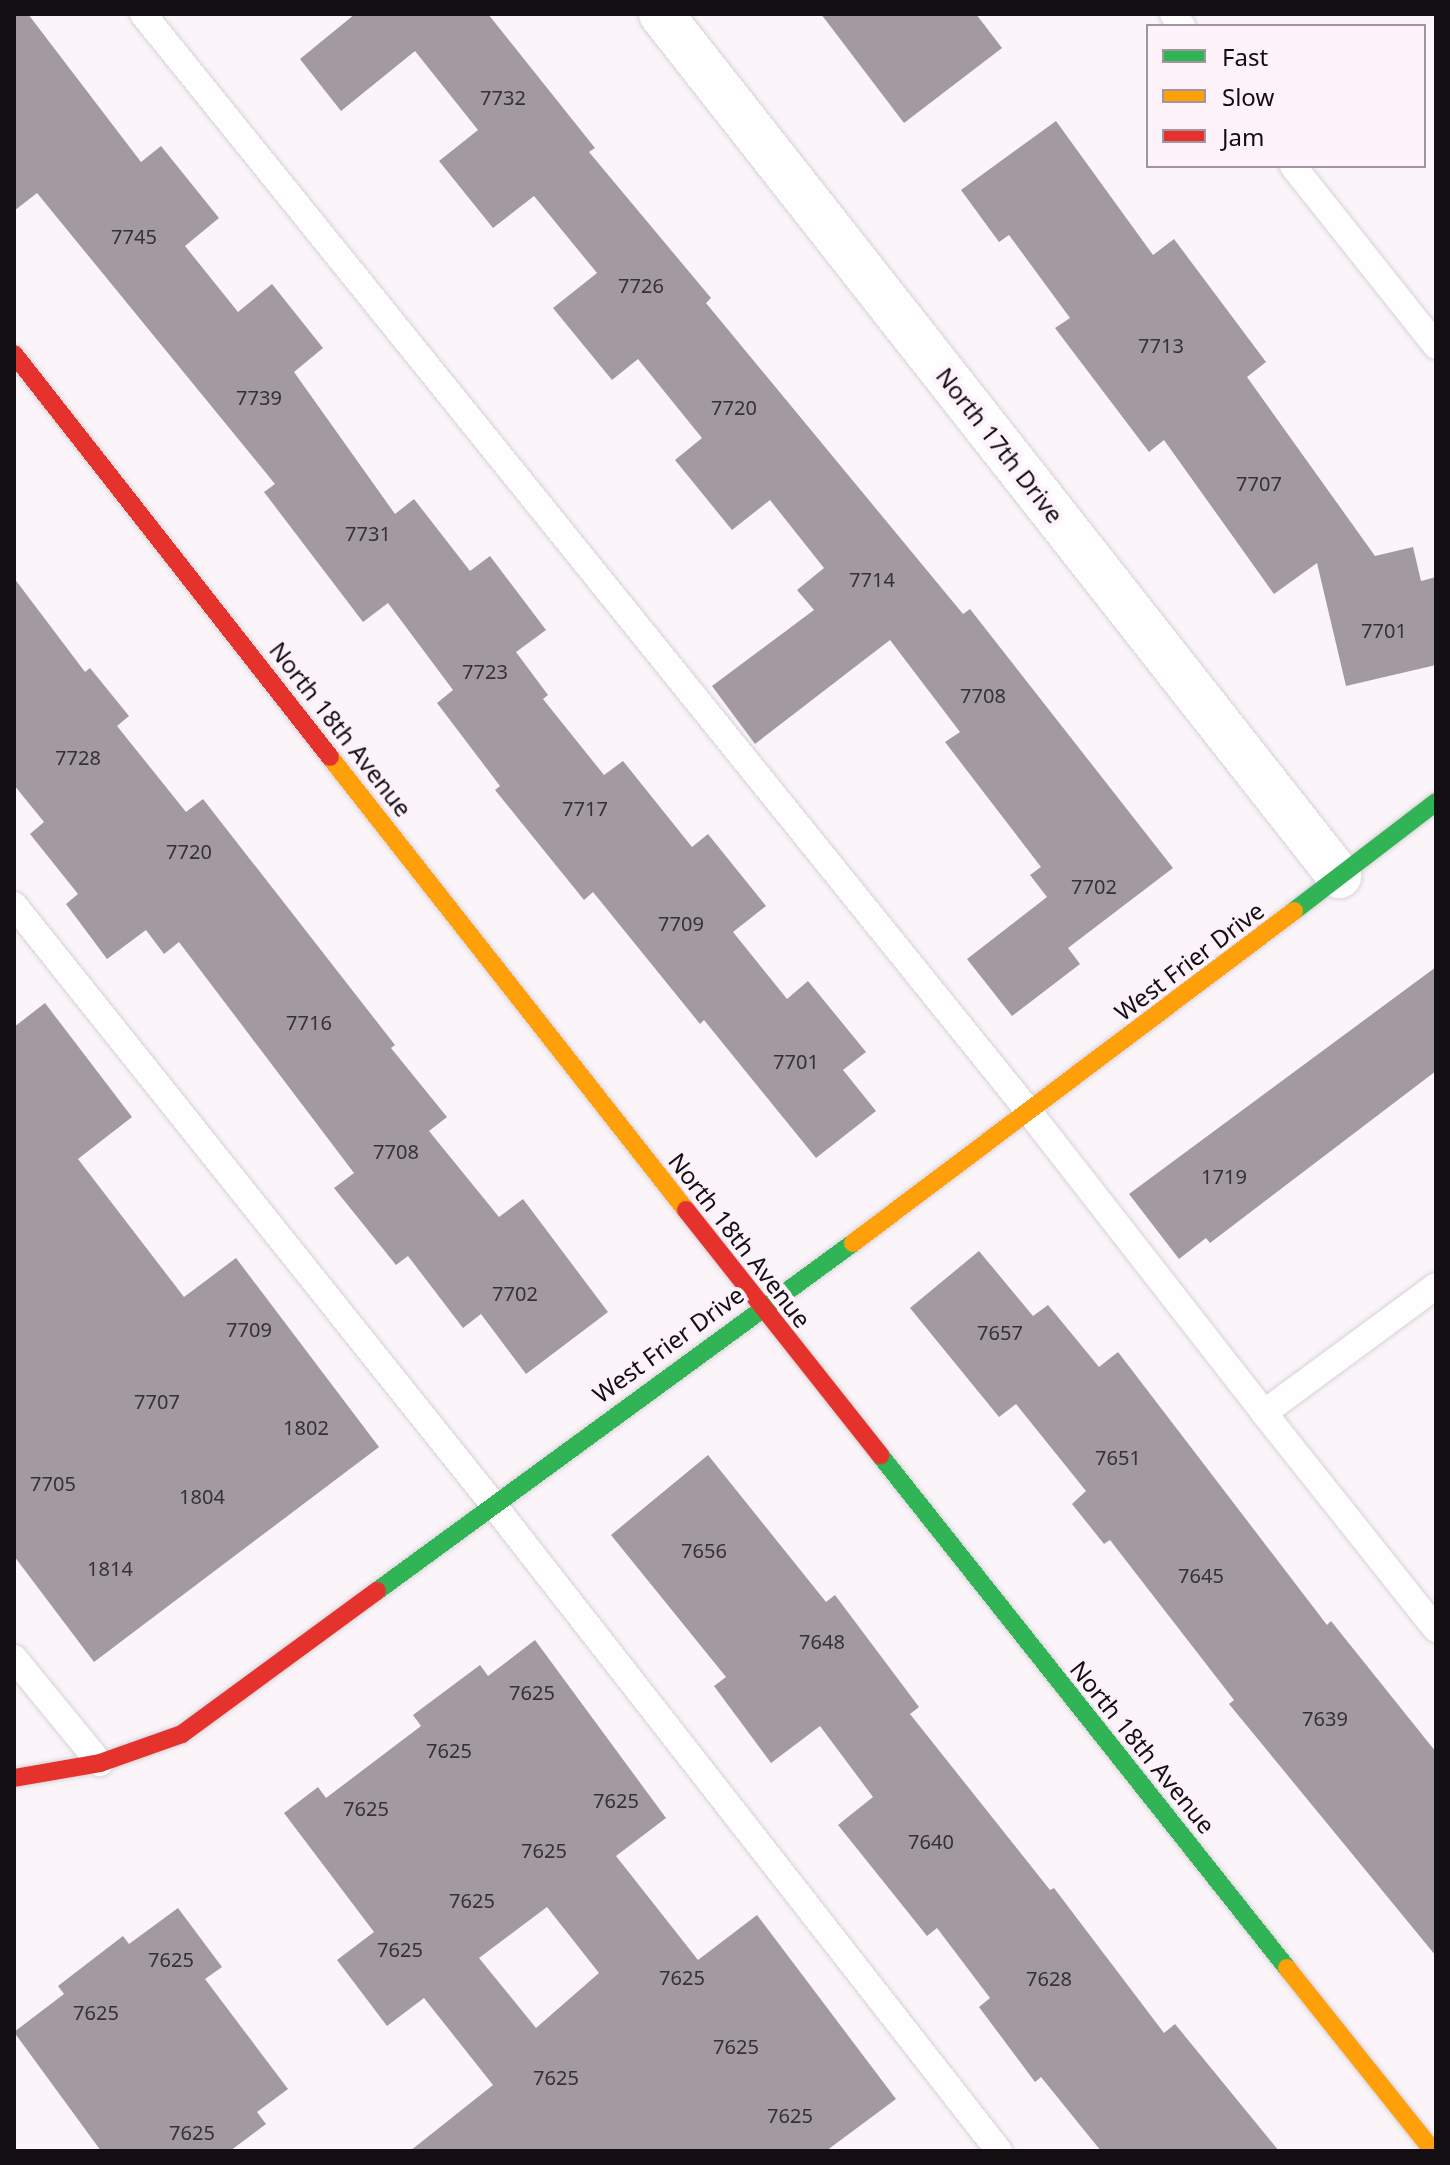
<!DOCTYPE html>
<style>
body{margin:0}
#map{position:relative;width:1450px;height:2165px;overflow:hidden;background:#fbf5fa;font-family:"Noto Sans",sans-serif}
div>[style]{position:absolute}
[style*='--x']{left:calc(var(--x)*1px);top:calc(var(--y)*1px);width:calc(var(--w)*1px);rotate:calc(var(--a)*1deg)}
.building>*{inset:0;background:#a29aa0}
.roads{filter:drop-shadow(0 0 2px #d7d2d6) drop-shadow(0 0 2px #d7d2d6)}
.lane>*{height:26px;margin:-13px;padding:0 13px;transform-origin:13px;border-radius:13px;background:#fefefe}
.street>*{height:44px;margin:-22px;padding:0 22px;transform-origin:22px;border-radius:22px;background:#fefefe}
.fast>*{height:18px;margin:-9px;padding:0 9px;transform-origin:9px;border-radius:9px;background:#30b455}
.slow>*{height:18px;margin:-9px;padding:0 9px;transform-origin:9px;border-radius:9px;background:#ff9f0a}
.jam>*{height:18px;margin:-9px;padding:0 9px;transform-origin:9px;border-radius:9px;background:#e5322d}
span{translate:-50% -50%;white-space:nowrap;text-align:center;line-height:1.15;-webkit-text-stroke:8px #fef2fb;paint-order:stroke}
.number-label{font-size:20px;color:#363135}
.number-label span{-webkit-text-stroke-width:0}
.street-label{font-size:24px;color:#120e11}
.frame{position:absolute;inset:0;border:16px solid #120e11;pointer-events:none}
.legend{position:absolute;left:1146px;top:24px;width:280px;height:144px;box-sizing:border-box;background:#fef2fb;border:2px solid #a0979d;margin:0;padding:10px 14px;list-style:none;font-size:24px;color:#120e11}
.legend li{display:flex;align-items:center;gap:16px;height:40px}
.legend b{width:40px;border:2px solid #a0979d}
</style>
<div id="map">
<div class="building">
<i style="clip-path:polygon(14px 14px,28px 14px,141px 162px,161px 146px,219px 218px,185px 246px,238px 312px,272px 284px,323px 348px,294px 372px,395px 514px,414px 499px,470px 571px,490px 556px,546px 630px,516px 652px,548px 695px,543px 699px,604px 775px,623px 761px,692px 847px,708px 834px,766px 906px,733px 932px,787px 999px,808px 981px,866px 1052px,843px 1070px,876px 1111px,816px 1158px,704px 1020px,700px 1024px,593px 892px,584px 900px,495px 790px,500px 786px,437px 703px,453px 690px,388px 603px,363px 622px,264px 492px,275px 484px,37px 193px,14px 211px)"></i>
<i style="clip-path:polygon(355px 14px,488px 14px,595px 148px,589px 152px,711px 298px,706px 303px,963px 614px,970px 609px,1173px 868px,1068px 948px,1080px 964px,1012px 1016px,967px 959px,1047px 897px,1030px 875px,1041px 867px,945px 742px,960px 732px,890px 640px,755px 744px,712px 686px,814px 610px,797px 590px,824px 568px,770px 500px,732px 530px,675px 460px,702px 438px,638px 359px,612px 380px,553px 308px,597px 273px,534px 196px,493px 228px,439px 161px,478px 130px,415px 51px,341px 111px,300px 59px)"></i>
<i style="clip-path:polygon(821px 14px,976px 14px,1002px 48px,904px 123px)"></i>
<i style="clip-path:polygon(1056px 121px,1153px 255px,1174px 239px,1266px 362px,1247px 377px,1375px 556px,1413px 547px,1421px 581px,1436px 577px,1436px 665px,1346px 686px,1317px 563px,1274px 594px,1164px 440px,1149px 452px,1055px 328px,1070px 318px,1009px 235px,999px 242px,961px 190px)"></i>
<i style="clip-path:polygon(14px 578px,85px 672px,90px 668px,129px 716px,117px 726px,186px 812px,203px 799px,395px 1045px,391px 1048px,447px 1117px,429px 1131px,499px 1217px,523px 1199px,608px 1312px,526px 1374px,481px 1314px,463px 1328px,408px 1256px,396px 1265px,334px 1188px,354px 1173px,179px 942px,164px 954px,146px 930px,107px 959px,66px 904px,78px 894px,30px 834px,44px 822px,14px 785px)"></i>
<i style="clip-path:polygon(1436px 967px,1436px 1071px,1210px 1243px,1206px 1238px,1179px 1259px,1129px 1194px)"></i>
<i style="clip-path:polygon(45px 1003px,132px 1117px,78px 1159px,184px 1297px,236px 1258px,379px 1447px,94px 1662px,14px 1556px,14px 1027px)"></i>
<i style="clip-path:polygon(979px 1251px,1033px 1316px,1048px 1305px,1099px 1367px,1118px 1352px,1327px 1625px,1331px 1621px,1436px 1752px,1436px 1956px,1229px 1704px,1234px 1700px,1110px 1540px,1104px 1544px,1072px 1504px,1086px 1491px,1016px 1404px,999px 1417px,910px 1308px)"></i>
<i style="clip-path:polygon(708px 1455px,826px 1602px,835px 1595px,919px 1707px,910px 1714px,1050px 1890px,1054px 1888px,1164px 2033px,1175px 2024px,1279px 2151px,1101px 2151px,1041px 2077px,1035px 2082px,979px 2007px,990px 1998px,937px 1928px,927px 1936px,838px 1825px,873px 1797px,820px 1726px,771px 1763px,714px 1686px,726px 1677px,611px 1535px)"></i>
<i style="clip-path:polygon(evenodd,535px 1640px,666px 1818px,616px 1856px,698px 1960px,757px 1915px,896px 2099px,826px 2151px,410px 2151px,493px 2085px,424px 1998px,387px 2026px,337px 1960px,374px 1932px,284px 1813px,318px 1787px,326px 1798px,421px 1726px,413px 1715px,480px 1665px,488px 1676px,535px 1640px,547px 1907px,599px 1973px,536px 2028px,479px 1958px,547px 1907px)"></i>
<i style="clip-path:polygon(178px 1908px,222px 1967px,205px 1979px,288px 2089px,257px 2112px,266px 2124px,230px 2151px,101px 2151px,14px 2032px,64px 1994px,58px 1986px,123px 1936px,129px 1944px)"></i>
</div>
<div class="roads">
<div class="lane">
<i style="--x:143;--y:14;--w:1412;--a:51.09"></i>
<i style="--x:1030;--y:1113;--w:380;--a:52"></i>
<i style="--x:1173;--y:14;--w:15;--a:53"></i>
<i style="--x:1293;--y:166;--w:230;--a:51.5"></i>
<i style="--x:14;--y:905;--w:766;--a:51.36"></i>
<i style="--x:492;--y:1503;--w:823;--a:51.96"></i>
<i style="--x:1436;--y:1286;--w:214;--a:143.6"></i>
<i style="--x:1264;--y:1413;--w:276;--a:51.5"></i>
<i style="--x:14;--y:1658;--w:136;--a:50.7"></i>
</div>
<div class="street">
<i style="--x:661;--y:14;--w:1097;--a:51.81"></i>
</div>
<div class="fast">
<i style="--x:1294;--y:911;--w:179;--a:-37.5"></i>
<i style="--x:880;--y:1455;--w:655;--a:51.57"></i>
<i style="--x:377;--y:1591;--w:590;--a:-36.17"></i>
</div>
<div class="slow">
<i style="--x:330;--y:757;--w:576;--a:51.84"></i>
<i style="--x:853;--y:1243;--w:552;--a:-36.97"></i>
<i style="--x:1287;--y:1968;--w:234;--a:51.4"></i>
</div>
<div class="jam">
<i style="--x:14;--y:354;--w:512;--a:51.9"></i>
<i style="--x:686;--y:1210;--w:313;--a:51.6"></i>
<i style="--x:14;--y:1778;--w:87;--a:-9.9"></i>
<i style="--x:100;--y:1763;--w:87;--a:-19.5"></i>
<i style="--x:182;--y:1734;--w:242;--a:-36.3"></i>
</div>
</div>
<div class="number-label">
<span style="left:503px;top:97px">7732</span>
<span style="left:134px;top:236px">7745</span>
<span style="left:641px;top:285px">7726</span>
<span style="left:1161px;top:345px">7713</span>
<span style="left:259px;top:397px">7739</span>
<span style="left:734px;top:407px">7720</span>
<span style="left:1259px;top:483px">7707</span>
<span style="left:368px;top:533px">7731</span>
<span style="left:872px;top:579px">7714</span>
<span style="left:1384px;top:630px">7701</span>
<span style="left:485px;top:671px">7723</span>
<span style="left:983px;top:695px">7708</span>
<span style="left:78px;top:757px">7728</span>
<span style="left:585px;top:808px">7717</span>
<span style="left:189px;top:851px">7720</span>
<span style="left:1094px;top:886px">7702</span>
<span style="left:681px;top:923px">7709</span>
<span style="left:309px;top:1022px">7716</span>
<span style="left:796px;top:1061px">7701</span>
<span style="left:396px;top:1151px">7708</span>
<span style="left:1224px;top:1176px">1719</span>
<span style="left:515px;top:1293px">7702</span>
<span style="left:249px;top:1329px">7709</span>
<span style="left:1000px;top:1332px">7657</span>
<span style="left:157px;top:1401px">7707</span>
<span style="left:306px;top:1427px">1802</span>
<span style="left:1118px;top:1457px">7651</span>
<span style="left:53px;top:1483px">7705</span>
<span style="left:202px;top:1496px">1804</span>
<span style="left:704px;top:1550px">7656</span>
<span style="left:110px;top:1568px">1814</span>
<span style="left:1201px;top:1575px">7645</span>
<span style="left:822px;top:1641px">7648</span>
<span style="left:532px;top:1692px">7625</span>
<span style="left:1325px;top:1718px">7639</span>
<span style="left:449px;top:1750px">7625</span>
<span style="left:616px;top:1800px">7625</span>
<span style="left:366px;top:1808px">7625</span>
<span style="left:931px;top:1841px">7640</span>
<span style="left:544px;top:1850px">7625</span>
<span style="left:472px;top:1900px">7625</span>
<span style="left:400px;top:1949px">7625</span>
<span style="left:171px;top:1959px">7625</span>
<span style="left:682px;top:1977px">7625</span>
<span style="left:1049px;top:1978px">7628</span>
<span style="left:96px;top:2012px">7625</span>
<span style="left:736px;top:2046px">7625</span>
<span style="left:556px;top:2077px">7625</span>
<span style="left:790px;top:2115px">7625</span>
<span style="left:192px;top:2132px">7625</span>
</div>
<div class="street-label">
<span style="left:1000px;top:445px;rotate:52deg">North 17th Drive</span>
<span style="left:341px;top:729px;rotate:52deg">North 18th Avenue</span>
<span style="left:1189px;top:961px;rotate:-37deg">West Frier Drive</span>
<span style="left:740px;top:1240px;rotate:52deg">North 18th Avenue</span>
<span style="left:668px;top:1344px;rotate:-36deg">West Frier Drive</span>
<span style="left:1143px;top:1747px;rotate:51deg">North 18th Avenue</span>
</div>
<div class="frame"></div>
<ul class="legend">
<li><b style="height:10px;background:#30b455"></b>Fast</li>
<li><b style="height:10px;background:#ff9f0a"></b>Slow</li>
<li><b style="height:10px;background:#e5322d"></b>Jam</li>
</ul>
</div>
